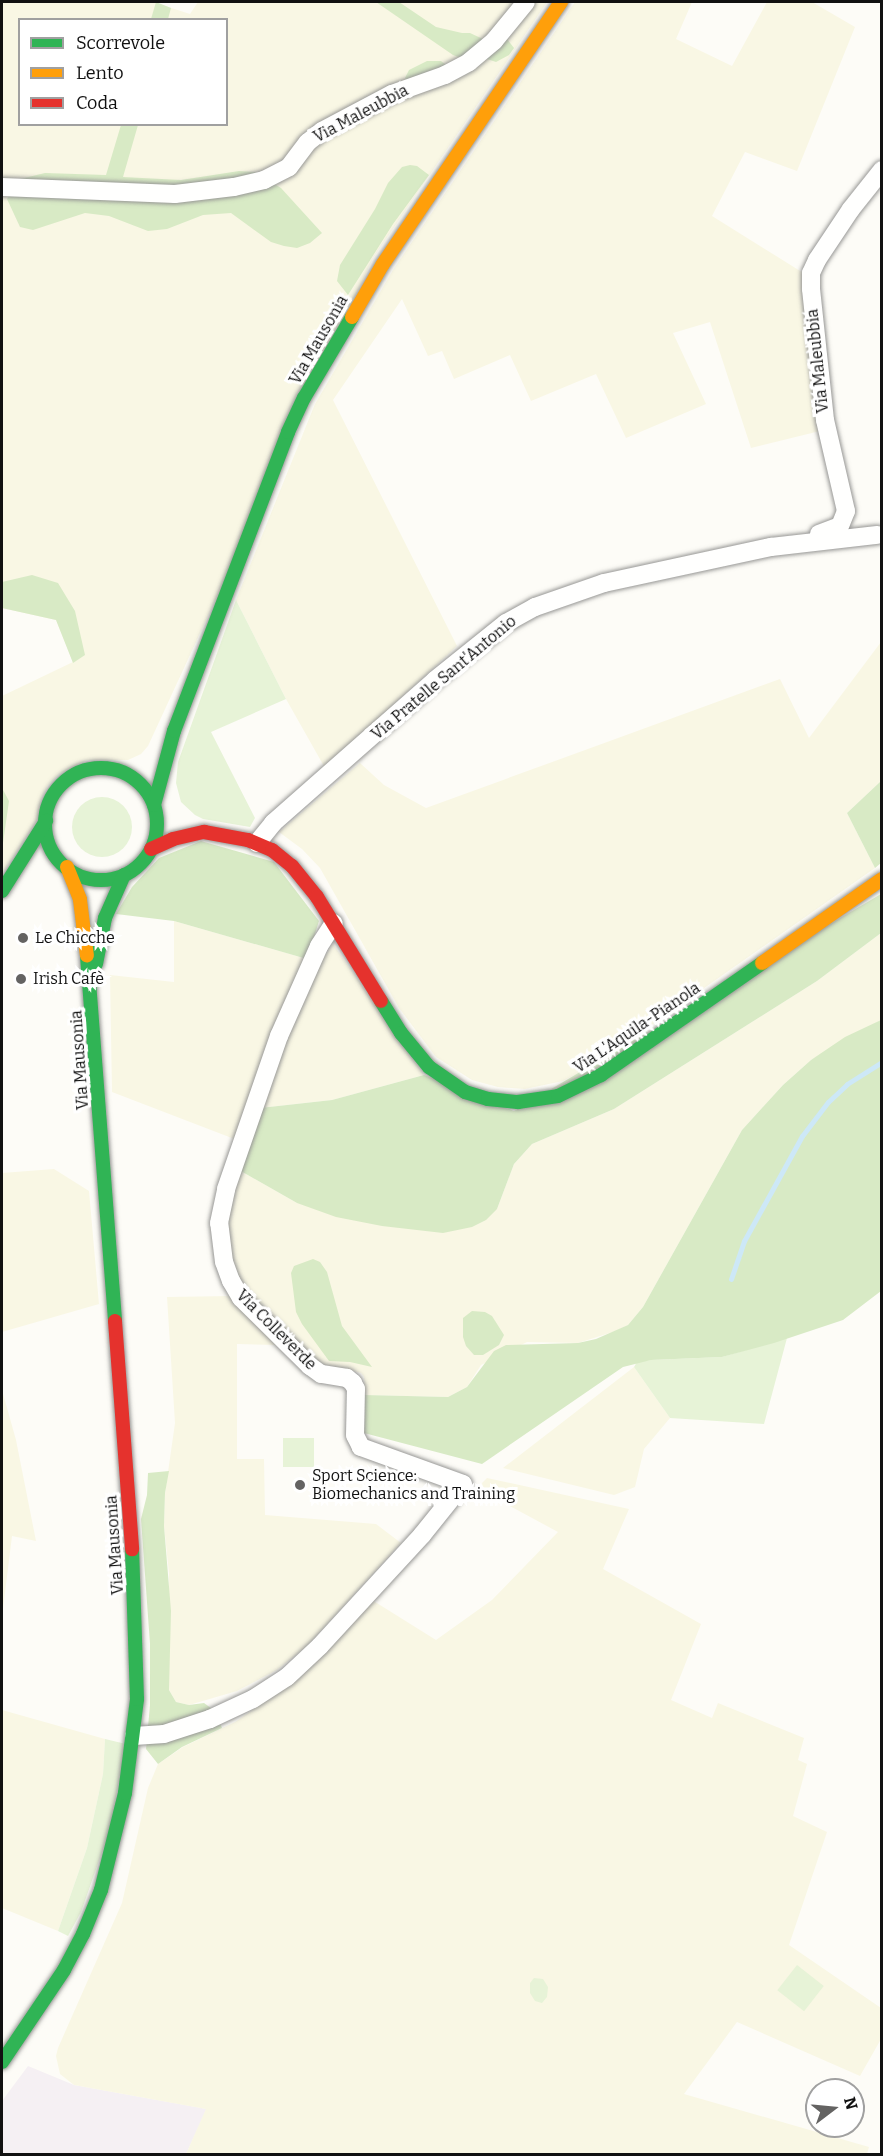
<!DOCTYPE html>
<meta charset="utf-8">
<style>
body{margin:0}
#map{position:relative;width:883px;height:2156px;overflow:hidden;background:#fdfcf7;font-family:Bitter,serif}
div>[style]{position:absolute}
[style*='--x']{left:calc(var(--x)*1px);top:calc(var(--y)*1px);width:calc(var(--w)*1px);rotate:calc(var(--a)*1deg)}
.industrial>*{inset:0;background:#f5f0f3}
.farmland>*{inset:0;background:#f9f7e4}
.green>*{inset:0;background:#e7f3d7;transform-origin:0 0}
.round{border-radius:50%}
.forest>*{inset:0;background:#d8eac5}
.stream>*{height:5px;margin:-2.5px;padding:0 2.5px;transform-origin:2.5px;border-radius:2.5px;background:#cde8f7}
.roads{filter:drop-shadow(0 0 2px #979795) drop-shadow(0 0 2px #979795)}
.street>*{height:18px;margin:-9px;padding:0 9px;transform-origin:9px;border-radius:9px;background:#fffffe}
.fast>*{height:14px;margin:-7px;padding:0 7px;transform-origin:7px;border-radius:7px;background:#30b455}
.fast>.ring{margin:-7px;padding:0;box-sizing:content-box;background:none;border:14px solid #30b455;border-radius:50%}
.slow>*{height:14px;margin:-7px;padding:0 7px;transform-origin:7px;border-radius:7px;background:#ff9f0a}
.jam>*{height:14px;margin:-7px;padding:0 7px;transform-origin:7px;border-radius:7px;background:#e5322d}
.dots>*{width:16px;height:16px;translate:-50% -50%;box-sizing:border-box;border:3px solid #fff;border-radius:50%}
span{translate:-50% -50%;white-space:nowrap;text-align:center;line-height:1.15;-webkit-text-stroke:6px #fff;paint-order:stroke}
.street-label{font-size:16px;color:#111}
.poi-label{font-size:16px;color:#111}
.left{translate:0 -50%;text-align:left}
.frame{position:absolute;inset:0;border:3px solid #111;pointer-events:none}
.legend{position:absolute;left:18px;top:18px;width:210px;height:108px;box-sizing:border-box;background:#fff;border:2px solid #a0a0a0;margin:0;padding:8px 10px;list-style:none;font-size:18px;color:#111}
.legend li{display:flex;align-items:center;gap:12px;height:30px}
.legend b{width:30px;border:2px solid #a0a0a0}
.north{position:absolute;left:805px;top:2078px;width:60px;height:60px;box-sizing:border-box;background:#fff;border:2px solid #a0a0a0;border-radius:50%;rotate:74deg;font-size:16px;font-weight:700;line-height:24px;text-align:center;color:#111}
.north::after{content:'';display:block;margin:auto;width:21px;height:27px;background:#646362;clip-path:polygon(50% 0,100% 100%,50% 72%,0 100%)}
</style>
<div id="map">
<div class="industrial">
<i style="clip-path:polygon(28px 2066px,74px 2085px,207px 2109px,186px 2154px,2px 2154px,2px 2101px)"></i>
</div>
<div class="farmland">
<i style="clip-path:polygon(evenodd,2px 2px,153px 2px,190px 14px,198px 2px,547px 2px,373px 258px,148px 746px,141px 754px,128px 760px,87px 760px,59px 774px,48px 785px,41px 799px,37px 820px,2px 874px,2px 696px,73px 662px,56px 620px,2px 608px,2px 2px,20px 20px,226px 20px,226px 124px,20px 124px,20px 20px)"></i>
<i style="clip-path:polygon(575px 2px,692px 2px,676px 39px,732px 66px,767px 2px,812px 2px,855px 27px,797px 171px,745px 152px,712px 216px,805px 274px,820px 431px,751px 448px,710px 322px,673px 333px,706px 404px,626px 438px,596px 374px,531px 401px,510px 355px,454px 379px,442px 351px,428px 356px,402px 299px,333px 400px,457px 646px,325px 768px,286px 699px,236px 600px,315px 404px,393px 270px)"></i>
<i style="clip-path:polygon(881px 642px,881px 781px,847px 813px,875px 868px,596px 1064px,563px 1081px,525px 1089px,498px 1087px,472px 1080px,436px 1057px,399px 1008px,320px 868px,302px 849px,279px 832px,360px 763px,384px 785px,426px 808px,780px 679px,809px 738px)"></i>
<i style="clip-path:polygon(174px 921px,307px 959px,237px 1140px,112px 1092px,110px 975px,174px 982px)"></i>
<i style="clip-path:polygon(881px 933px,881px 1020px,811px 1060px,783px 1085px,742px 1130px,643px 1307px,628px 1325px,616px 1331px,578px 1343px,527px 1342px,481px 1365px,467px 1387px,448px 1397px,365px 1395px,364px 1377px,361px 1373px,321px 1364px,247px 1294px,233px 1272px,226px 1229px,239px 1170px,297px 1203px,497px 1209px,514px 1164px,532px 1144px,614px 1109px,817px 981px)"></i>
<i style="clip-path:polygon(333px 944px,424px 1075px,332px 1100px,260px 1108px,302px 991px)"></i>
<i style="clip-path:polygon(54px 1169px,89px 1191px,99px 1304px,2px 1332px,2px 1173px)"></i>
<i style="clip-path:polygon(232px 1296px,279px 1345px,237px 1344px,237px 1459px,264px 1459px,265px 1515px,376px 1524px,401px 1543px,307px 1646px,277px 1670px,237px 1691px,189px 1705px,176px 1702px,169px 1690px,169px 1573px,164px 1526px,165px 1493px,175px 1423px,167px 1297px)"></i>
<i style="clip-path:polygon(634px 1367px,670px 1418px,644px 1449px,635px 1487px,614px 1495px,503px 1468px)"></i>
<i style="clip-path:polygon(2px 1390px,16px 1440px,36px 1541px,12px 1536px,2px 1617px)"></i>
<i style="clip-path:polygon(487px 1478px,629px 1509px,603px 1569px,701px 1624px,671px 1700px,712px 1718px,718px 1703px,804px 1738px,798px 1760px,807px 1764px,793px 1816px,827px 1832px,789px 1945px,881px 2008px,881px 2039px,860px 2076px,737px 2022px,684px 2094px,869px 2147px,867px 2154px,186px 2154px,206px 2109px,74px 2085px,60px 2074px,56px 2056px,58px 2048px,122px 1903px,148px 1788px,158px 1764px,183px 1747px,235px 1722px,296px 1680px,372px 1600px,436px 1640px,492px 1600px,558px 1532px,484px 1492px,482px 1483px)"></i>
<i style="clip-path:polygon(2px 1710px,105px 1739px,103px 1774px,87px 1848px,58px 1931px,2px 1908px)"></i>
</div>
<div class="green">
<i style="clip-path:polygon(236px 600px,286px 699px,211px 732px,255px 818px,250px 827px,203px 819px,195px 815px,181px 802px,176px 783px,178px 762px)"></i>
<i class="round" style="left:72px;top:797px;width:60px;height:60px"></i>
<i style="clip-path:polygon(787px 1338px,764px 1424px,670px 1418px,634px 1367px,637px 1362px,651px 1360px,722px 1357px)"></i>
<i style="left:283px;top:1438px;width:31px;height:29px"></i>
<i style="clip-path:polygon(105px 1739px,126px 1744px,109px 1832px,81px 1912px,68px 1936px,58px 1931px,87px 1848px,103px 1774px)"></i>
<i style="left:797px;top:1965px;width:34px;height:32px;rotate:38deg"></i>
<i style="clip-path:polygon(534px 1978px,543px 1979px,548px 1987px,547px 1997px,542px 2003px,535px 2001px,530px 1993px,530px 1983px)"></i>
</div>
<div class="forest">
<i style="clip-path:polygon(156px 2px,171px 8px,168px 19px,151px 19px)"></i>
<i style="clip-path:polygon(376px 2px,399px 2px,436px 27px,462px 33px,470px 33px,485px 40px,461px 58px,453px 55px)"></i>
<i style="clip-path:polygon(507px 39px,514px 48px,509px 55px,496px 62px,487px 59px,485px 56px)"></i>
<i style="clip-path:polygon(427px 61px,441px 61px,449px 67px,407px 81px,405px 78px,409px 70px)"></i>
<i style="clip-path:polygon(121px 125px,138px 125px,123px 177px,181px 180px,239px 171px,255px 172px,281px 188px,322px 233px,310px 243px,297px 248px,284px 246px,271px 242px,231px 213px,203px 215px,167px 229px,148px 231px,109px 216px,85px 213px,33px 230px,20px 227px,7px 199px,20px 179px,45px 173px,106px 175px)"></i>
<i style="clip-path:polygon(410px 165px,417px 166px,429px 175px,393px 224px,348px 295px,337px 281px,340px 265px,375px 209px,388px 183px,402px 167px)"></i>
<i style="clip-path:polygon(32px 575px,58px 583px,75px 611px,85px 655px,73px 663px,56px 620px,2px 608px,2px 582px)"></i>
<i style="clip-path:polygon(881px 781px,881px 863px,875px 868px,847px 813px)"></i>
<i style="clip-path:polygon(2px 788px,9px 801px,3px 843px,2px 842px)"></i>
<i style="clip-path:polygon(201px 841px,274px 862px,319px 921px,307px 959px,174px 921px,116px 914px,132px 887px,159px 858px)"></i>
<i style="clip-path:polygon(881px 894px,881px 933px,817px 981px,614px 1109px,532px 1144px,514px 1164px,497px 1209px,486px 1220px,472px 1227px,443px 1233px,382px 1226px,336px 1217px,297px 1203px,239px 1170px,260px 1108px,332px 1100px,424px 1075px,514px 1111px)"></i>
<i style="clip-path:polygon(881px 1020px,881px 1291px,843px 1320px,774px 1343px,722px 1357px,651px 1360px,623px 1367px,482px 1464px,364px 1433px,365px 1395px,448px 1397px,467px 1387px,494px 1351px,506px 1345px,578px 1343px,596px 1339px,628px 1325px,643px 1307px,742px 1130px,783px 1085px,811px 1060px,845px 1037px)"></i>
<i style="clip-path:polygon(313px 1259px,320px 1262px,327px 1272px,342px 1326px,372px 1367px,350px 1362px,329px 1361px,302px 1324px,296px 1312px,291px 1273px,294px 1266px)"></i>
<i style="clip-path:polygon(472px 1311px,485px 1312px,492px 1316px,504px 1335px,499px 1345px,483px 1355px,474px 1355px,466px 1346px,463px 1337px,463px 1318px)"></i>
<i style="clip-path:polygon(169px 1471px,165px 1493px,164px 1526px,171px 1611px,169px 1690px,176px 1702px,189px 1705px,204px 1703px,215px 1711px,222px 1728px,182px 1747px,158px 1764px,146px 1749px,150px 1705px,150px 1644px,141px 1519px,147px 1495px,148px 1473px)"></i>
</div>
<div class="stream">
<i style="--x:731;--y:1279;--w:40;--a:-71.1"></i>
<i style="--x:744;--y:1241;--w:120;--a:-61.1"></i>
<i style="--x:802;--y:1136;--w:43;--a:-52.6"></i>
<i style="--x:828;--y:1102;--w:26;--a:-43"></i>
<i style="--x:847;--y:1084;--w:41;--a:-32.2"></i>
</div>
<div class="roads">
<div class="street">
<i style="--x:2;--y:187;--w:173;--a:2.3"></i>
<i style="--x:175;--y:194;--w:59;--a:-6.8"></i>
<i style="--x:234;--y:187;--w:31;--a:-13"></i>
<i style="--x:264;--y:180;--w:28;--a:-27"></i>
<i style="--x:289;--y:167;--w:31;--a:-53"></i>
<i style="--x:308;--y:142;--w:18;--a:-38"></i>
<i style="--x:322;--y:131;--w:79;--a:-27.9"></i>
<i style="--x:392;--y:94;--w:56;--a:-19.7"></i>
<i style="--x:445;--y:75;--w:27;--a:-28"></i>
<i style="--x:469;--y:62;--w:33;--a:-40"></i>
<i style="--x:494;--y:41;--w:50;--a:-50.6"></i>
<i style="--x:819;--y:534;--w:22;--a:-21"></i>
<i style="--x:840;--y:526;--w:16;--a:-68"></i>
<i style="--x:846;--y:511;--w:93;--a:-103"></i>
<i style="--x:825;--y:420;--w:132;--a:-96.1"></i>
<i style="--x:811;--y:289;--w:16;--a:-90"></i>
<i style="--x:811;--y:273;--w:14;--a:-65"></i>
<i style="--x:817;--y:260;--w:61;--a:-56.3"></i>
<i style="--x:851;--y:209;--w:50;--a:-51.5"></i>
<i style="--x:257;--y:843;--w:26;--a:-51"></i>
<i style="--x:273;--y:823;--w:216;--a:-41.4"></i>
<i style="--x:435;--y:680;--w:91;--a:-38.8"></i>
<i style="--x:506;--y:623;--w:33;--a:-29"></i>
<i style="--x:535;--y:607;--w:73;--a:-19.2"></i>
<i style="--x:604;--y:583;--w:171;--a:-12.2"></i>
<i style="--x:771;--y:547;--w:107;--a:-6.5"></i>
<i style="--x:134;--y:1736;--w:30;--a:-4"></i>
<i style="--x:164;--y:1734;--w:48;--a:-18.1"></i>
<i style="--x:210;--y:1719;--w:47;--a:-24.9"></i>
<i style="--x:253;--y:1699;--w:40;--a:-32.9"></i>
<i style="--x:287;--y:1677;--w:45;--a:-43.2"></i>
<i style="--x:320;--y:1646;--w:151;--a:-47.4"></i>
<i style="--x:422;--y:1535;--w:65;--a:-51.2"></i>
<i style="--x:463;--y:1484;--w:109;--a:-160.1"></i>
<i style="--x:361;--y:1447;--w:13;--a:-117"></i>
<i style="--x:355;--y:1435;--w:46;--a:-88.8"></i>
<i style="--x:356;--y:1389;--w:7;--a:-117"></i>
<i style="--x:353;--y:1383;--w:8;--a:-140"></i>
<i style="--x:347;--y:1378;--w:26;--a:-171"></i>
<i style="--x:321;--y:1374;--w:14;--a:-144"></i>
<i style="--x:310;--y:1366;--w:97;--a:-135.4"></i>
<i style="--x:241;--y:1298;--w:20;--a:-120"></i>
<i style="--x:231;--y:1281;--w:20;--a:-110"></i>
<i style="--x:224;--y:1262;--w:39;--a:-97"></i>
<i style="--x:219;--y:1223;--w:35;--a:-78"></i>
<i style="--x:226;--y:1189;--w:162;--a:-70.9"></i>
<i style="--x:279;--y:1036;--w:98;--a:-66"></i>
<i style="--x:319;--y:946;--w:27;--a:-57"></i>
</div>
<div class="fast">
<i class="ring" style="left:45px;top:768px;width:98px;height:98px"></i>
<i style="--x:154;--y:805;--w:77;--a:-74.9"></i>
<i style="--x:174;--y:731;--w:320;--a:-69.1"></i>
<i style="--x:288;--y:432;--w:38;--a:-65"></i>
<i style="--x:304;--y:398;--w:94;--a:-59.3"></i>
<i style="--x:2;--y:891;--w:83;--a:-57.8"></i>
<i style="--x:87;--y:956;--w:366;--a:85.6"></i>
<i style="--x:96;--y:964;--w:47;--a:-78.9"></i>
<i style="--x:105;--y:918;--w:47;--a:-66.2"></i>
<i style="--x:381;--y:1001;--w:38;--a:58"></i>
<i style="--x:401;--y:1033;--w:44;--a:50.5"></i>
<i style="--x:429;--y:1067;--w:44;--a:34.8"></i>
<i style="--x:465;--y:1092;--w:24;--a:17"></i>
<i style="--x:488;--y:1099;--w:30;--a:6"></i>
<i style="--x:518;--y:1102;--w:40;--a:-8.5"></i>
<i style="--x:558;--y:1096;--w:48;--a:-26"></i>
<i style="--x:601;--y:1075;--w:196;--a:-34.8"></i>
<i style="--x:2;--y:2062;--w:111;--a:-56"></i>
<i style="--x:64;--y:1970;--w:41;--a:-62.2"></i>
<i style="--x:83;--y:1934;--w:48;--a:-67.8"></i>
<i style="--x:101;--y:1890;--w:100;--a:-76.1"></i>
<i style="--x:125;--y:1793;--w:95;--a:-82.7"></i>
<i style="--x:137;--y:1699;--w:150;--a:-91.9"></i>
</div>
<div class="slow">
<i style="--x:352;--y:317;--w:61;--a:-59.7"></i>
<i style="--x:383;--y:264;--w:317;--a:-55.8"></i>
<i style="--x:67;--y:867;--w:35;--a:68"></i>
<i style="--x:80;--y:900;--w:56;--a:82.9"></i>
<i style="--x:762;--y:963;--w:146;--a:-35"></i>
</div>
<div class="jam">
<i style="--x:151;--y:849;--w:24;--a:-24"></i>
<i style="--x:173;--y:839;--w:32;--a:-13"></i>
<i style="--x:204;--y:832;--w:45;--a:10.3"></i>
<i style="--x:248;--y:840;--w:26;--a:23"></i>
<i style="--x:272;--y:850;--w:26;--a:39"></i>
<i style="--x:292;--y:866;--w:40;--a:51"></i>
<i style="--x:317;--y:897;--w:122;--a:58.4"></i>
<i style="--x:115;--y:1321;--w:229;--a:85.7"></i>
</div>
</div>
<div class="dots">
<i style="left:23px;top:938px;background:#646362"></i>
<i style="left:21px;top:979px;background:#646362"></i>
<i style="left:300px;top:1485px;background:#646362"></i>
</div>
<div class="street-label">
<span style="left:361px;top:114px;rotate:-28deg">Via Maleubbia</span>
<span style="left:319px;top:340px;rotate:-60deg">Via Mausonia</span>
<span style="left:818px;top:361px;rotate:-96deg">Via Maleubbia</span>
<span style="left:444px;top:678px;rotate:-40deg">Via Pratelle Sant'Antonio</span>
<span style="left:637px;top:1028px;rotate:-34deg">Via L'Aquila-Pianola</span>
<span style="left:80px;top:1060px;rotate:-94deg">Via Mausonia</span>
<span style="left:276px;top:1330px;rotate:45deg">Via Colleverde</span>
<span style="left:115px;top:1545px;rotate:-94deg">Via Mausonia</span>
</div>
<div class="poi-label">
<span class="left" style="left:35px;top:938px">Le Chicche</span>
<span class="left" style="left:33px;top:979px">Irish Cafè</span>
<span class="left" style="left:312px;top:1485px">Sport Science:<br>Biomechanics and Training</span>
</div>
<div class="frame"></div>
<ul class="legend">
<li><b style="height:8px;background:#30b455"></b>Scorrevole</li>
<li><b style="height:8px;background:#ff9f0a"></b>Lento</li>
<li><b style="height:8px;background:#e5322d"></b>Coda</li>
</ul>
<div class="north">N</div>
</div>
